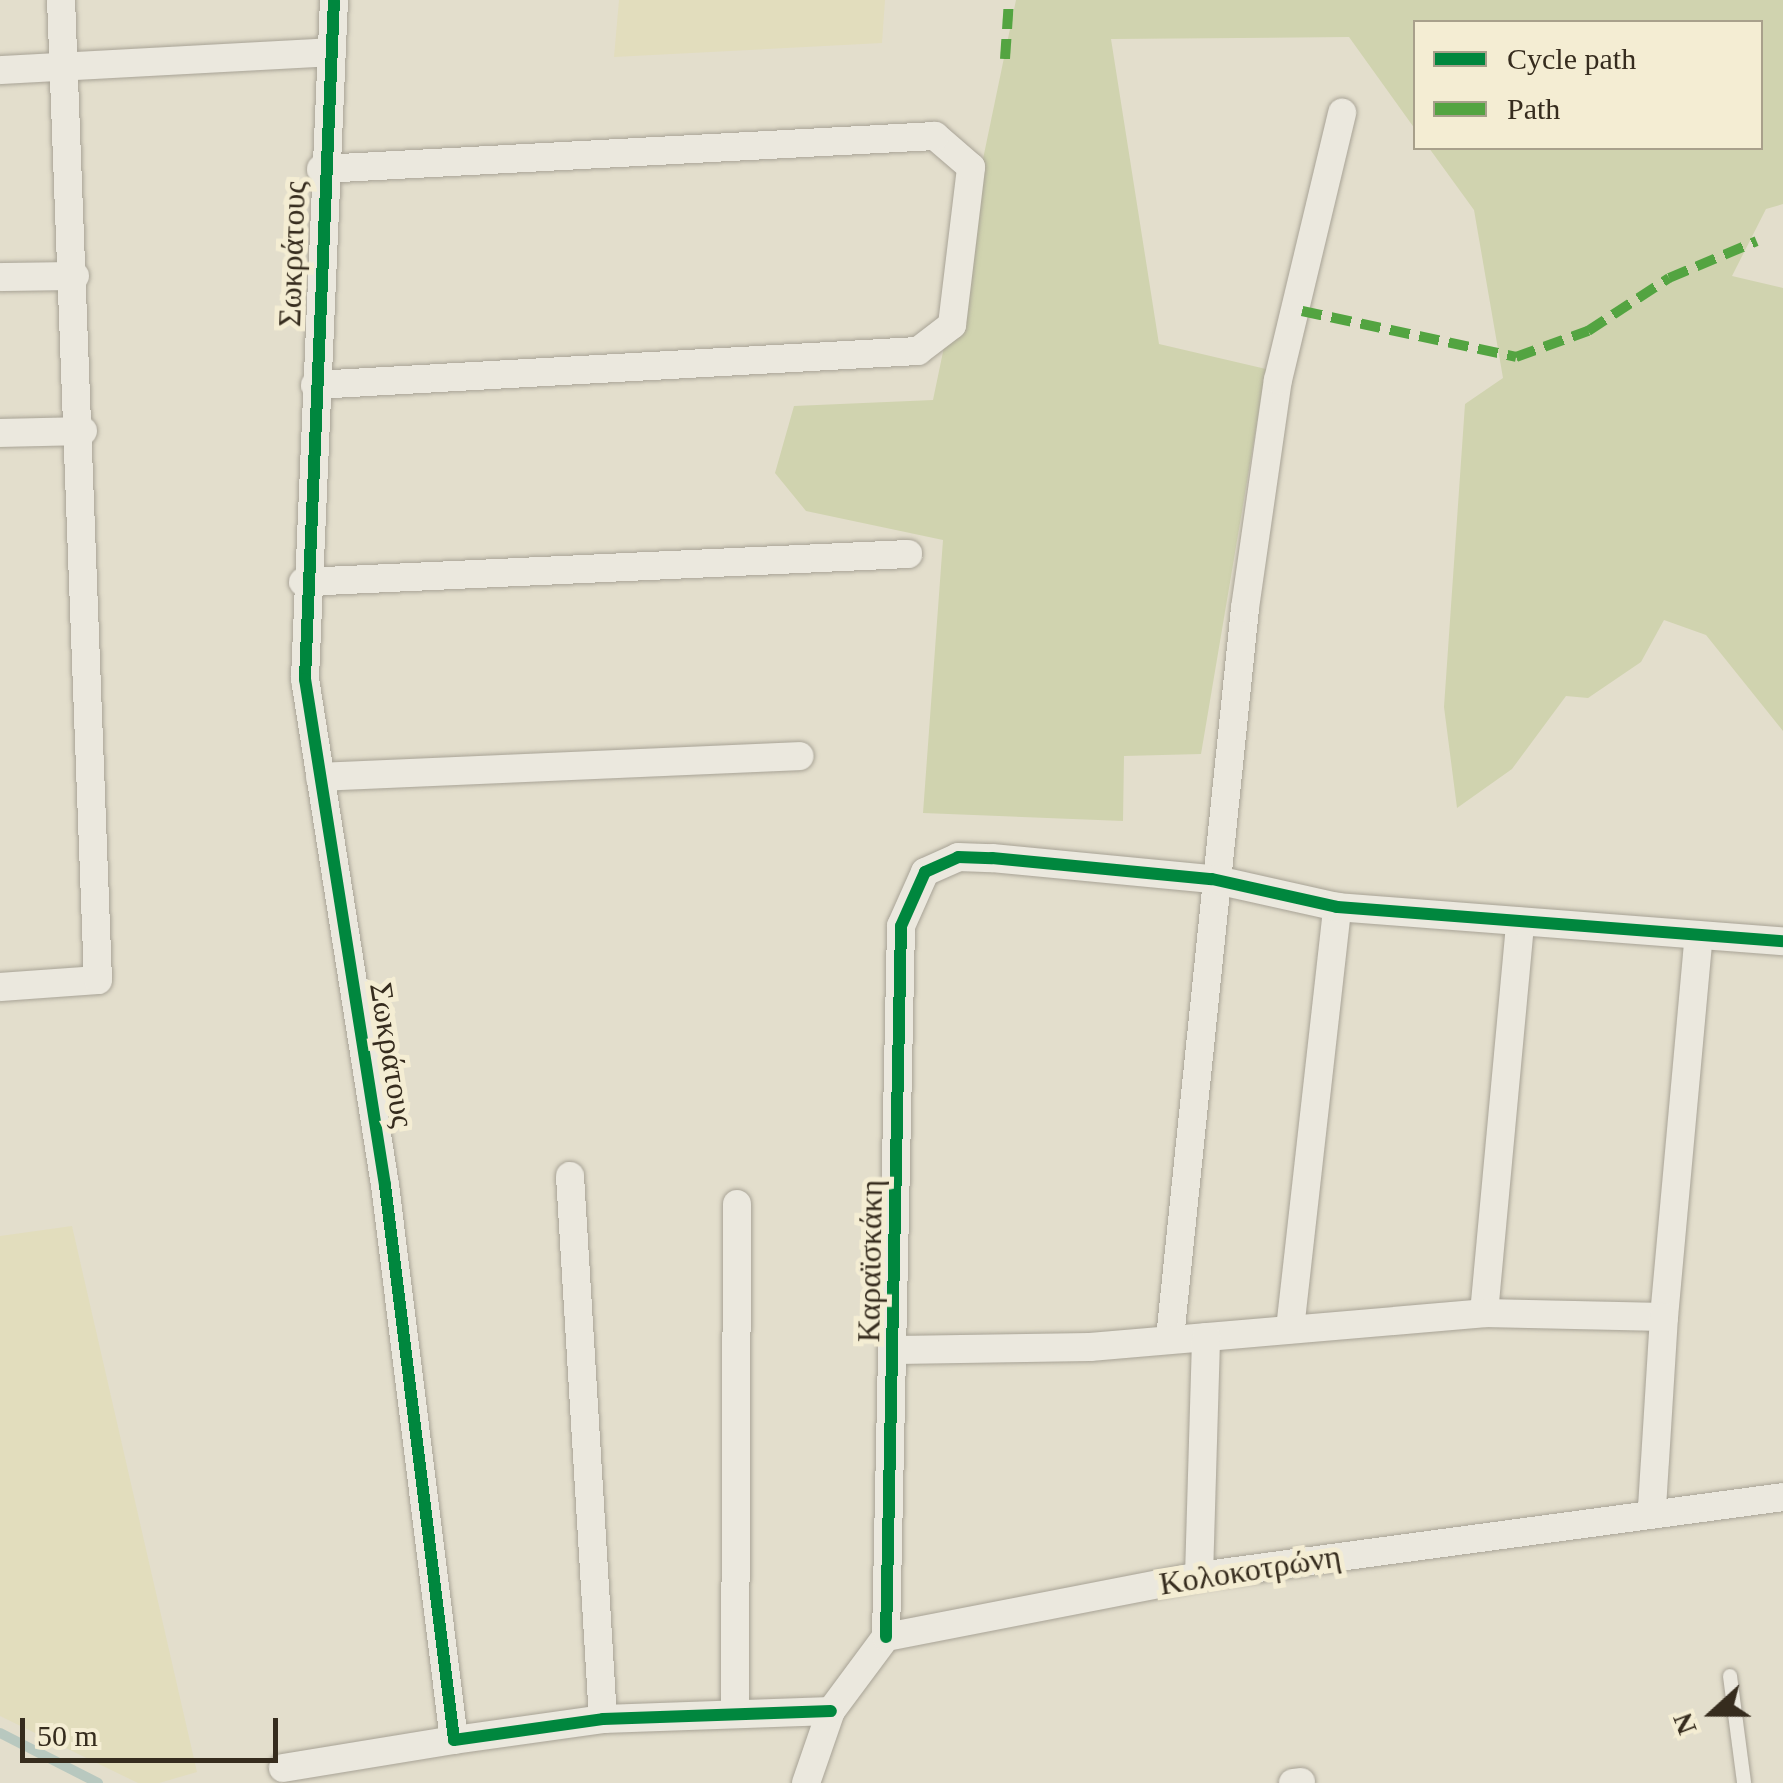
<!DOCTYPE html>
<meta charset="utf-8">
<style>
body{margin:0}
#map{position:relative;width:1783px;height:1783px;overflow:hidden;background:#e3decc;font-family:Georgia,serif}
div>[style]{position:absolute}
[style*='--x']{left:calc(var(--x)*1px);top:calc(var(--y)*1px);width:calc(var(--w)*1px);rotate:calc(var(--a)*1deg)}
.farmland>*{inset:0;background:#e2ddbd}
.green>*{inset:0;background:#d0d3af}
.stream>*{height:10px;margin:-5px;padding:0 5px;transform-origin:5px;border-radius:5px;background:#b8c8bf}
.roads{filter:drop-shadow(0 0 2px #a8a396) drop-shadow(0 0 2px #a8a396)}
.lane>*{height:14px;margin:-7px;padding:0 7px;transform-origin:7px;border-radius:7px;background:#ebe8de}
.street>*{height:28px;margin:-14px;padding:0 14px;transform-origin:14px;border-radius:14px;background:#ebe8de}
.quiet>*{height:10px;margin-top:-5px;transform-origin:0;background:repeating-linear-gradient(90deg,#53a441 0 20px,transparent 0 30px)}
.cycleway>*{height:12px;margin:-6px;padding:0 6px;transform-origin:6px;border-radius:6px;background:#00873e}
span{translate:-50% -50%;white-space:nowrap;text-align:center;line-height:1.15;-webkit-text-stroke:10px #f4edd3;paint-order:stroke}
.street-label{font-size:32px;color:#362c1e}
.legend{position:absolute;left:1413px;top:20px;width:350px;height:130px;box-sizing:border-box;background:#f4edd3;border:2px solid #a8a08b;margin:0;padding:12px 18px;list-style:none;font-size:30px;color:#362c1e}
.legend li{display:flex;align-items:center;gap:20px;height:50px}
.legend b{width:50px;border:2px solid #a8a08b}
.north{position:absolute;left:1663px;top:1663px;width:100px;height:100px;-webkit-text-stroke:8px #f4edd3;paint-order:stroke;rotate:249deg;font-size:28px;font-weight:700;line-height:40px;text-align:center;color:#362c1e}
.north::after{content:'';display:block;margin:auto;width:35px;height:45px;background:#362c1e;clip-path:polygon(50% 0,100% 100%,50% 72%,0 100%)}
.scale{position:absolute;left:20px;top:1718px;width:258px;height:45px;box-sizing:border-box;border:5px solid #362c1e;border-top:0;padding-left:12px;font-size:30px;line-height:35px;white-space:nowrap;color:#362c1e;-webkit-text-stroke:8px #f4edd3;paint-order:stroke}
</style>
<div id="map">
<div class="farmland">
<i style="clip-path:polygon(619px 0,885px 0,882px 43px,614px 57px)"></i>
<i style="clip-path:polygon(72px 1226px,197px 1772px,159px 1783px,138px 1783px,0 1716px,0 1236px)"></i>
</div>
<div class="green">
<i style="clip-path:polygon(1016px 0,1783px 0,1783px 204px,1766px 209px,1732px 276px,1783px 288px,1783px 731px,1706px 635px,1664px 620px,1641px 662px,1588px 698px,1566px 696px,1512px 769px,1457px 808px,1444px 707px,1465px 404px,1503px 378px,1474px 210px,1429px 148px,1760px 148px,1760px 22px,1416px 22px,1415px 129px,1349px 37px,1111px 39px,1159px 344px,1266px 369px,1201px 754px,1124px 756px,1123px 821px,923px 813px,943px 540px,806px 511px,775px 473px,794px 406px,933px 400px)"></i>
</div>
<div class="stream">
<i style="--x:0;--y:1733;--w:110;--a:27"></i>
</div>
<div class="roads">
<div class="lane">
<i style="--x:1730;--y:1676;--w:108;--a:82.5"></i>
</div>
<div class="street">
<i style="--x:334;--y:0;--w:680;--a:92.45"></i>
<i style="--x:305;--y:679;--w:512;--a:81.02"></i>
<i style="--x:385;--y:1185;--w:559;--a:82.91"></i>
<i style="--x:454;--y:1740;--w:150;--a:-8"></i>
<i style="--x:603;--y:1719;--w:228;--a:-2"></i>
<i style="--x:0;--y:70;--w:330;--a:-3.1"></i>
<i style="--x:0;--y:277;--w:75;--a:-0.8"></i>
<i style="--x:315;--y:385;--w:604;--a:-3.23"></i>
<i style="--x:918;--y:351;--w:43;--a:-37.4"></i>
<i style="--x:952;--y:325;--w:159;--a:-83.1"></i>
<i style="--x:971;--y:167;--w:48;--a:-139.3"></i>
<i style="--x:935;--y:136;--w:615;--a:176.92"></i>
<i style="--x:0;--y:433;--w:83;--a:-1.4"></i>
<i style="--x:303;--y:582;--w:606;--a:-2.65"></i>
<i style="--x:320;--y:777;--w:480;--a:-2.5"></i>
<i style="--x:0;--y:987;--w:98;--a:-4.1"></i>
<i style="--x:98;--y:980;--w:981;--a:-92.16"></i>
<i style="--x:570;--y:1176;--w:544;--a:86.52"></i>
<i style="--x:1484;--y:1313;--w:393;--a:-84.7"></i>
<i style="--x:1664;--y:1317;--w:383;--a:-84.8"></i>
<i style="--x:1290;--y:1329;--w:425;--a:-83.6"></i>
<i style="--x:1170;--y:1338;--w:734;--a:-84.13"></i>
<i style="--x:1245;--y:608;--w:230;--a:-81.8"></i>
<i style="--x:1278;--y:380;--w:275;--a:-76.5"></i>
<i style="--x:897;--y:1350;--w:193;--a:-0.9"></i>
<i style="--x:1090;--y:1347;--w:395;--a:-4.9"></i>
<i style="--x:1484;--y:1313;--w:180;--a:1.3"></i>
<i style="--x:1664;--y:1317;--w:192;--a:93.6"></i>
<i style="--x:1199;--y:1576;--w:239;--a:-88.3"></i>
<i style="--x:886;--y:1637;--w:711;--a:-88.79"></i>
<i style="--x:901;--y:926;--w:59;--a:-66"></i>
<i style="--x:925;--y:872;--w:36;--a:-24"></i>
<i style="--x:958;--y:857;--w:34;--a:2"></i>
<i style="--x:992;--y:858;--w:221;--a:5.5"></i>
<i style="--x:1212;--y:879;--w:128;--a:12.6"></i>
<i style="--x:1337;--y:907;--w:447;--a:4.4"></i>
<i style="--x:735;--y:1711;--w:507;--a:-89.77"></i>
<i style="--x:283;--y:1768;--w:173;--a:-9.3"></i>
<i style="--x:806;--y:1783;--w:76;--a:-70.9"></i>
<i style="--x:831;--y:1711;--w:92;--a:-53.4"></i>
<i style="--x:886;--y:1637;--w:319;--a:-11"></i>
<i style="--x:1199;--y:1576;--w:589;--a:-7.7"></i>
<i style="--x:1293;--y:1783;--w:8;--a:-7"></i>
</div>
</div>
<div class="quiet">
<i style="--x:1005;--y:59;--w:59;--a:-86.1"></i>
<i style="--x:1302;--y:311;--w:219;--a:12.1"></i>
<i style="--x:1516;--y:357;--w:77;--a:-19.9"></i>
<i style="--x:1588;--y:331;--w:97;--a:-33.2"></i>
<i style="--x:1669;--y:278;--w:95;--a:-22.8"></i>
</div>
<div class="cycleway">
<i style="--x:334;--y:0;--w:680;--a:92.45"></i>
<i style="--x:305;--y:679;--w:512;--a:81.02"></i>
<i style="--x:385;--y:1185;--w:559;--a:82.91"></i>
<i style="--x:454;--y:1740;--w:150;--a:-8"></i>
<i style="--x:603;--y:1719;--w:228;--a:-2"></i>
<i style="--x:886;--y:1637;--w:711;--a:-88.79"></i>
<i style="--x:901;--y:926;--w:59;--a:-66"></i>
<i style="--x:925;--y:872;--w:36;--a:-24"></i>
<i style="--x:958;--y:857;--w:34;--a:2"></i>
<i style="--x:992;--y:858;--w:221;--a:5.5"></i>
<i style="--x:1212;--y:879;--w:128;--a:12.6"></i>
<i style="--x:1337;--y:907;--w:447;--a:4.4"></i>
</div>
<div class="street-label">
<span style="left:292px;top:254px;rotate:-88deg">Σωκράτους</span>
<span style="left:392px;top:1055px;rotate:81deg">Σωκράτους</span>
<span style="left:870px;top:1261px;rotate:-89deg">Καραϊσκάκη</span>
<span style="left:1250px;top:1570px;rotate:-9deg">Κολοκοτρώνη</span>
</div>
<ul class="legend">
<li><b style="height:12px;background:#00873e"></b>Cycle path</li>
<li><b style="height:12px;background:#53a441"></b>Path</li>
</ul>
<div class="north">N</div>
<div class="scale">50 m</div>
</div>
